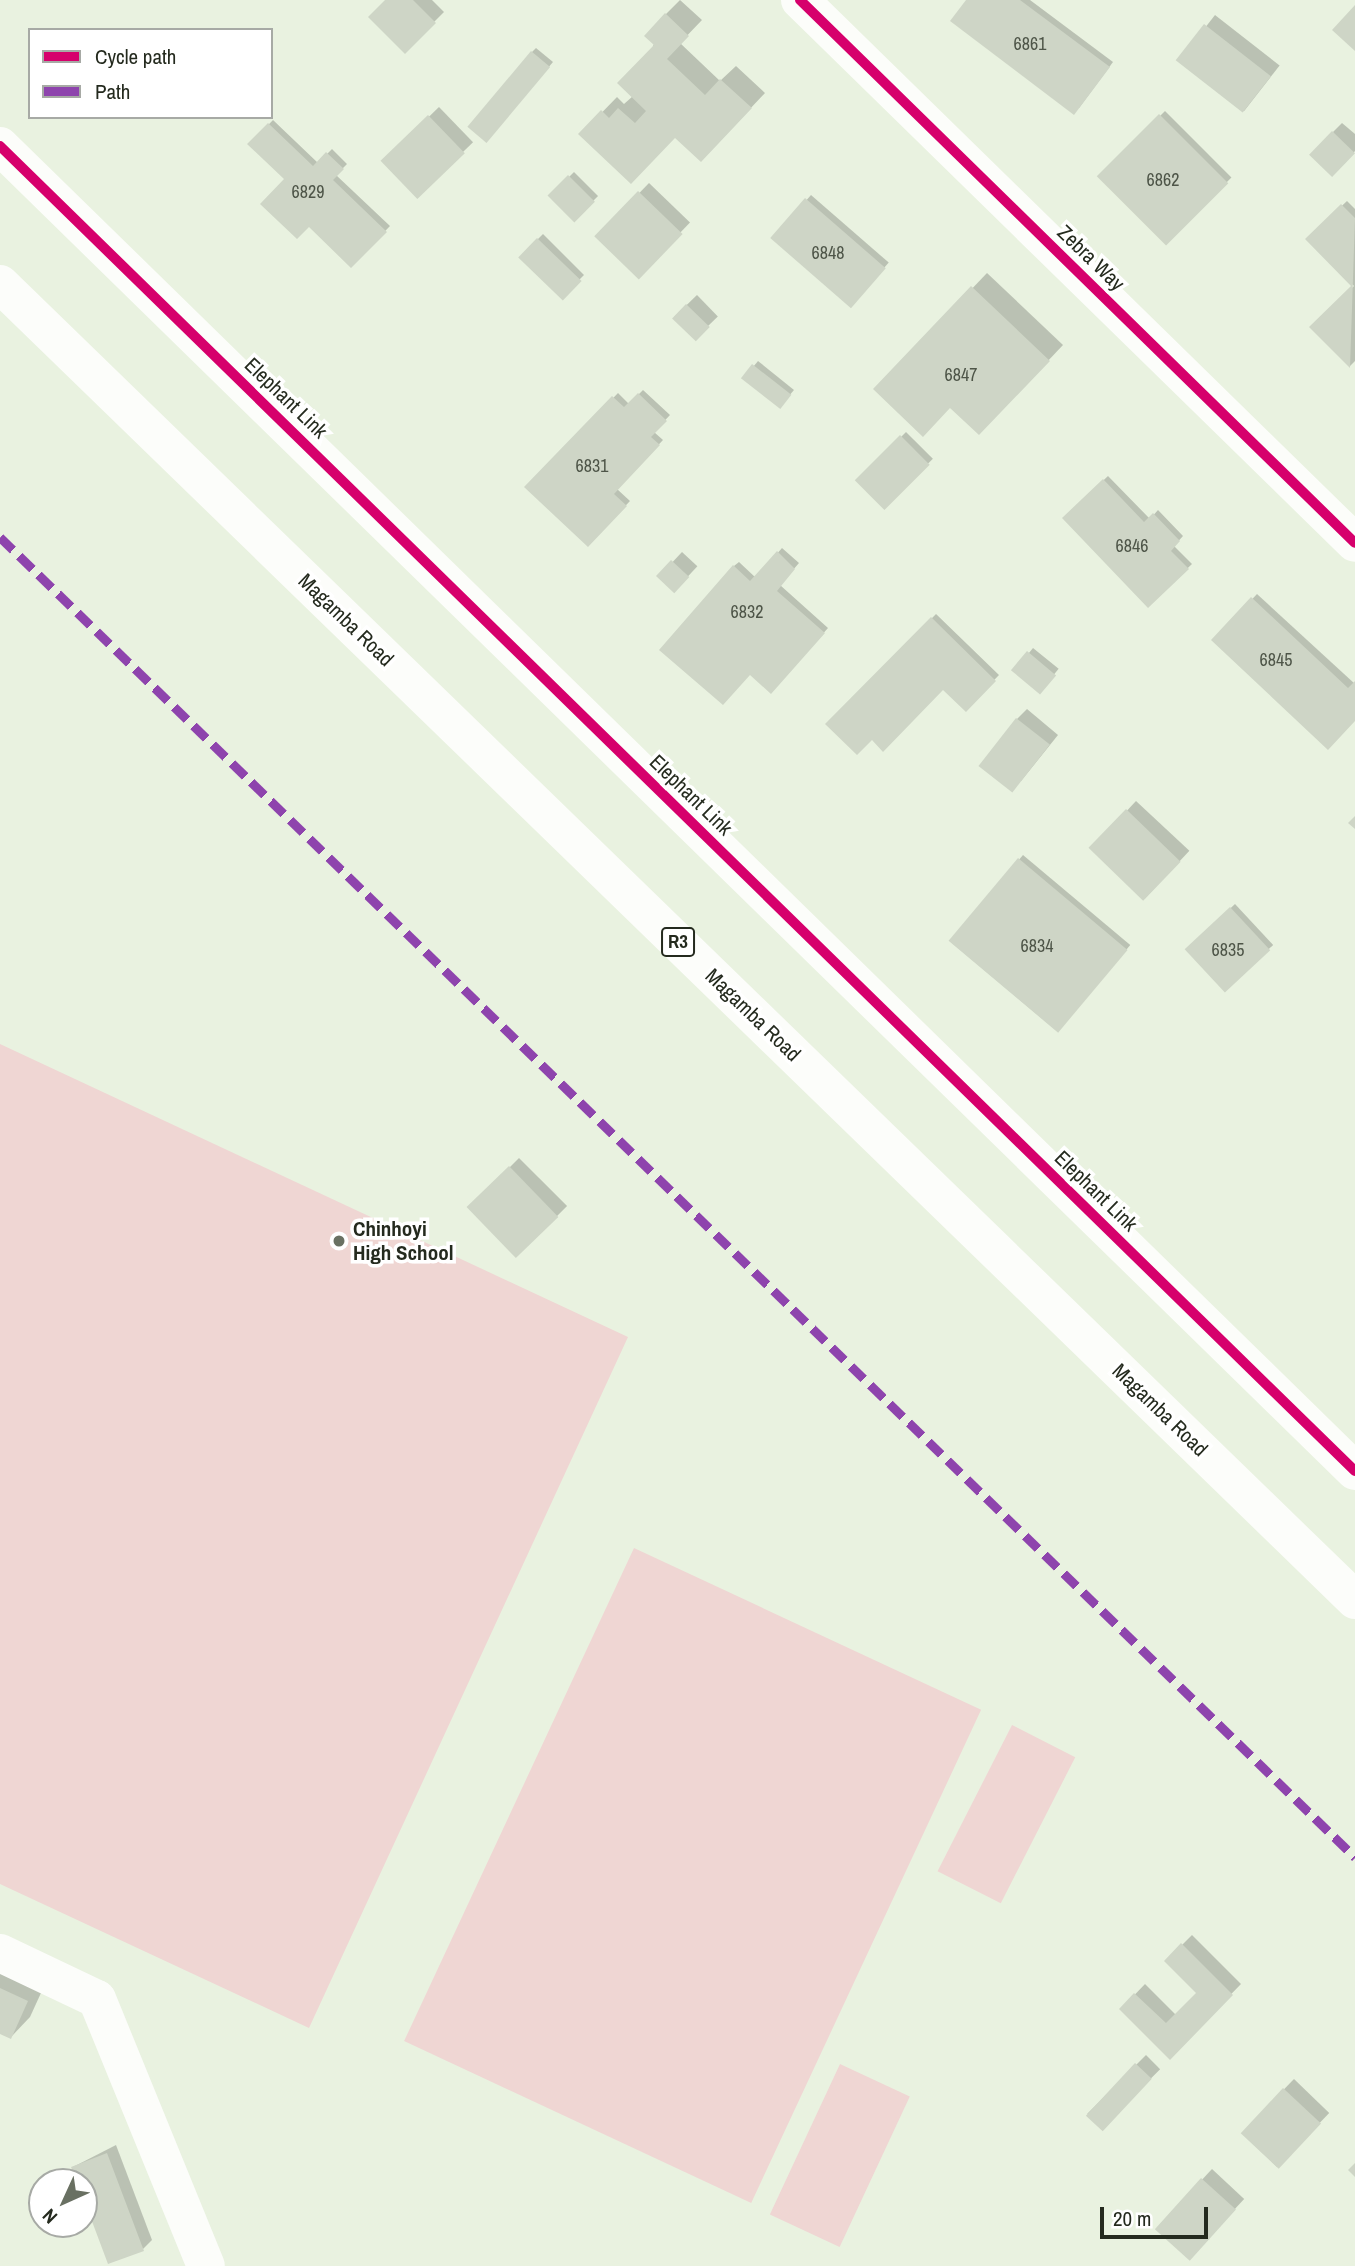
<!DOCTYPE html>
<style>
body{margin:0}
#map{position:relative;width:1355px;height:2266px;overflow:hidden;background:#e9f2e0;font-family:"Archivo Narrow",sans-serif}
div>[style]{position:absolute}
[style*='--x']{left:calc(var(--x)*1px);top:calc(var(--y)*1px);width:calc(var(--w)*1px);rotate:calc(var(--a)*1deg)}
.green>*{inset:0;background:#efd6d3;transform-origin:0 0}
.shadow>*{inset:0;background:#0003;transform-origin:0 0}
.building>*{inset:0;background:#ced5c6;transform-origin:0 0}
.minor>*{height:38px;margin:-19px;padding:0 19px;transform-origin:19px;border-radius:19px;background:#fcfdfa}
.highway>*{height:38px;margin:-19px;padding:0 19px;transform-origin:19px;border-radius:19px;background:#fcfdfa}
.quiet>*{height:9px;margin-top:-4.5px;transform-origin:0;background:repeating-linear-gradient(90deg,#8e44ad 0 18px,transparent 0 27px)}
.cycleway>*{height:10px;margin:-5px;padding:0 5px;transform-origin:5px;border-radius:5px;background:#d6006c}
.dots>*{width:19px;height:19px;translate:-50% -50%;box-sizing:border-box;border:4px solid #fff;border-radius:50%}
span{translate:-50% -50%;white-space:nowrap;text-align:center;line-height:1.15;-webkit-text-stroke:7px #fff;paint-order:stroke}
.number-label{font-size:18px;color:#4e5548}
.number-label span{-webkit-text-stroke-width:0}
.shield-label span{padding:2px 5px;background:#fff;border:2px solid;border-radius:5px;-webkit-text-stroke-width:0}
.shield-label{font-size:19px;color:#242a1e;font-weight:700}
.street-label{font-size:21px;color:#242a1e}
.poi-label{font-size:21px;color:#242a1e;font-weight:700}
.left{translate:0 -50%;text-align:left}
.legend{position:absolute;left:28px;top:28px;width:245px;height:91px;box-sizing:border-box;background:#fff;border:2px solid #a7aaa5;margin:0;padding:9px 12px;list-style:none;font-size:21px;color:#242a1e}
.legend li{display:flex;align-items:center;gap:14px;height:35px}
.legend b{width:35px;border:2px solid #a7aaa5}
.north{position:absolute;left:28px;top:2168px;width:70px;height:70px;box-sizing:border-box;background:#fff;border:2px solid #a7aaa5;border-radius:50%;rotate:225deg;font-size:19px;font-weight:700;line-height:28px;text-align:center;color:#242a1e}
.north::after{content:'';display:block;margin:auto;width:24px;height:32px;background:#697062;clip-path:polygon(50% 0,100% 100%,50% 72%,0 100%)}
.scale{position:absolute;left:1100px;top:2207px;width:108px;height:32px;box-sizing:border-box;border:4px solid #242a1e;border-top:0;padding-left:9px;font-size:21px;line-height:24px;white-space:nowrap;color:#242a1e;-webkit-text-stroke:5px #fff;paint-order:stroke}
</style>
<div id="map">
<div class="green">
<i style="clip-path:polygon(0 1044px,628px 1337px,309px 2028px,0 1884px)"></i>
<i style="left:634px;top:1548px;width:383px;height:544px;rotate:25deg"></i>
<i style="left:1012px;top:1725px;width:71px;height:164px;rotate:27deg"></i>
<i style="left:840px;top:2064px;width:77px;height:166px;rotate:25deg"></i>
</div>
<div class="shadow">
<i style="clip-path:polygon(388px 0,432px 0,444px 12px,405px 51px)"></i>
<i style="clip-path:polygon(680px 0,702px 20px,680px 43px,720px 81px,736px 66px,765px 93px,716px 145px,675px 135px,581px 134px,617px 97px,624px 104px,633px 96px,666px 14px)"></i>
<i style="clip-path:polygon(968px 0,1030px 0,1113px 62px,1079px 108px)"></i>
<i style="left:1215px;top:15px;width:82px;height:58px;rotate:38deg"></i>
<i style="clip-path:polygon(536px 48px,553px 62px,491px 135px,532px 52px)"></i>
<i style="left:439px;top:107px;width:49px;height:78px;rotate:46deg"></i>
<i style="left:1165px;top:111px;width:94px;height:93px;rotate:45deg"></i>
<i style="clip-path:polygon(273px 120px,318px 163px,332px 149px,347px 164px,336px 175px,390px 226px,351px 266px,286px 178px,250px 144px)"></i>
<i style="clip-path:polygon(1342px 123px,1355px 134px,1355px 151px,1344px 164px,1333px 132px)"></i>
<i style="left:574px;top:172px;width:34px;height:33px;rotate:45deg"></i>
<i style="left:649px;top:183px;width:57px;height:75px;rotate:44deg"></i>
<i style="left:811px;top:195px;width:103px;height:57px;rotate:41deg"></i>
<i style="clip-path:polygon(1347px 201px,1355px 209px,1355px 361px,1350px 366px,1312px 327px,1354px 286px,1307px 239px)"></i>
<i style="left:543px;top:234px;width:58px;height:32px;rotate:45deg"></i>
<i style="clip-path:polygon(987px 273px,1063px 345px,993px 419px,876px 389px)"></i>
<i style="left:697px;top:295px;width:30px;height:32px;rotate:46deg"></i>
<i style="clip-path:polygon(758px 361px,794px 390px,783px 403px,744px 378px)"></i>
<i style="clip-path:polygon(643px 390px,670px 415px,654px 432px,663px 440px,617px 489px,630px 501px,588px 545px,527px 487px,618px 393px,629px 404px)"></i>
<i style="left:906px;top:432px;width:38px;height:68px;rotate:45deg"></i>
<i style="clip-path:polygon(1108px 476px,1150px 519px,1158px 510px,1183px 536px,1174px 546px,1192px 564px,1148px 606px,1064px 518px)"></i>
<i style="clip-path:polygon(782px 548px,799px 563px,780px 585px,828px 628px,775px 687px,750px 673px,734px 566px,739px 562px,756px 578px)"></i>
<i style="left:682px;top:552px;width:21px;height:34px;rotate:43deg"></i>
<i style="clip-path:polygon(1257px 594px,1355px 684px,1355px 719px,1214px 640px)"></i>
<i style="clip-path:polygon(936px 614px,999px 675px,966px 709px,943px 688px,828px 724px)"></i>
<i style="left:1033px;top:648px;width:33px;height:30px;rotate:39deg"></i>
<i style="clip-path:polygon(1027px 709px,1058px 735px,1021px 781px,1017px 719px)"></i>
<i style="left:1136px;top:801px;width:73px;height:65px;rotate:43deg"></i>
<i style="left:1023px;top:855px;width:140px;height:113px;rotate:40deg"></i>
<i style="left:1235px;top:904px;width:56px;height:66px;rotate:47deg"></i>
<i style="left:519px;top:1158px;width:68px;height:69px;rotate:45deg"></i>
<i style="clip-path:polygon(1192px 1935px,1241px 1984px,1170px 2057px,1121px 2009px,1145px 1984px,1176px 2015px,1198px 1993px,1166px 1961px)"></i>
<i style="clip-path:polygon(0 1954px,46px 1982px,30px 2017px,11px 2037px,0 2032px)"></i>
<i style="left:1146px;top:2055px;width:20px;height:83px;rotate:45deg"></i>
<i style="left:1294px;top:2079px;width:49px;height:75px;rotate:44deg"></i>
<i style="clip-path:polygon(116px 2145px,152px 2240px,143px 2249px,84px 2195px,73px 2167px)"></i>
<i style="left:1212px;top:2169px;width:44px;height:81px;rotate:43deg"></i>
</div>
<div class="building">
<i style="clip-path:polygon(385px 0,413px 0,436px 23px,405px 54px,368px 17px)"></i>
<i style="clip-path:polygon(966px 0,1020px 0,1110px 67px,1074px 115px,950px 21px)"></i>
<i style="clip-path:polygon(1355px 5px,1355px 51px,1332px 30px)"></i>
<i style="clip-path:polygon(665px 13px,689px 36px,667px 59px,705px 95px,720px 79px,752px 108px,701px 162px,675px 138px,631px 184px,578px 134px,601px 110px,609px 118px,618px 108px,635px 123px,646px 111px,617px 83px,654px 45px,644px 36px)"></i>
<i style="left:1204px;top:24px;width:85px;height:46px;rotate:38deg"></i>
<i style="left:531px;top:51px;width:25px;height:99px;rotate:40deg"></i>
<i style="left:1159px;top:114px;width:98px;height:88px;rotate:45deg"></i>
<i style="left:428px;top:115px;width:53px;height:66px;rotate:46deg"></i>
<i style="clip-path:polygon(268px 123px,313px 166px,326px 152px,344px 169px,333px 180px,387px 232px,351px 268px,309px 227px,297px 239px,260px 204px,284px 179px,247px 144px)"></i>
<i style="left:1332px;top:131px;width:32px;height:33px;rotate:44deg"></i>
<i style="left:568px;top:175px;width:38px;height:29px;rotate:45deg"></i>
<i style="left:638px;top:191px;width:62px;height:63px;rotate:44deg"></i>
<i style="left:805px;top:198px;width:107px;height:53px;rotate:41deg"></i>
<i style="clip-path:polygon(1341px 204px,1355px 218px,1350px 368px,1309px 327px,1351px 286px,1305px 239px)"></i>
<i style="left:537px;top:238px;width:62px;height:27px;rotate:44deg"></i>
<i style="clip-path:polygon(971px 286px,1050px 361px,979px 435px,950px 408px,923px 437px,873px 389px)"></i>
<i style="left:686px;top:304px;width:33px;height:20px;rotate:44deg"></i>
<i style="left:752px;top:364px;width:50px;height:18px;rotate:38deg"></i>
<i style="clip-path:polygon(638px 393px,667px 421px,651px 437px,660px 445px,614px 494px,627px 506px,588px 547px,524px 487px,612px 396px,624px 407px)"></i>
<i style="left:900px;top:435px;width:42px;height:64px;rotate:45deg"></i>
<i style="clip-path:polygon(1103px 479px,1144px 522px,1153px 513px,1180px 541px,1171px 551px,1189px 569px,1148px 608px,1062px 518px)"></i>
<i style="clip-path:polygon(777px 551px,795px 569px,777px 591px,825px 633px,771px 694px,750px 675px,723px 705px,659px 650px,733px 565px,750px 581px)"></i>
<i style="left:671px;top:560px;width:25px;height:22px;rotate:43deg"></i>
<i style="clip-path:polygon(1251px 597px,1348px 688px,1355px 681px,1355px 721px,1328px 750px,1211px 640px)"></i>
<i style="clip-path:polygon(931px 617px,996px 681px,966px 712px,943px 690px,883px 752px,872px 740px,857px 755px,825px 724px)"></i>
<i style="left:1027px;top:651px;width:38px;height:25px;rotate:40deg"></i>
<i style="left:1016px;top:718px;width:43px;height:61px;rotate:38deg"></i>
<i style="left:1126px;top:809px;width:76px;height:54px;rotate:44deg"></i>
<i style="clip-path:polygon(1355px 816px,1355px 829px,1348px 823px)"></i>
<i style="left:1018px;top:858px;width:143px;height:108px;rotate:40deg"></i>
<i style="left:1230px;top:907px;width:59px;height:62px;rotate:47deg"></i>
<i style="left:509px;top:1166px;width:71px;height:59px;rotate:46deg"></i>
<i style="clip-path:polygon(1181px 1943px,1233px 1995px,1170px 2060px,1119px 2009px,1134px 1993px,1166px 2023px,1196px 1993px,1164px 1961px)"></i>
<i style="clip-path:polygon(0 1988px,28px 2001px,11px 2039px,0 2034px)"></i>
<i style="left:1135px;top:2063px;width:23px;height:72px;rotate:43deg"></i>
<i style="left:1283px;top:2088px;width:52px;height:62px;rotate:43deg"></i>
<i style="clip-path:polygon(107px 2153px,144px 2251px,108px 2264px,84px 2200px,84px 2182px,77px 2182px,71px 2167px)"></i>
<i style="clip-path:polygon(1355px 2163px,1355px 2177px,1348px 2170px)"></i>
<i style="left:1201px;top:2178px;width:47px;height:69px;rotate:42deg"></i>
</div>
<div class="minor">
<i style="--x:800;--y:0;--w:776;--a:44.37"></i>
<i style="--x:0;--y:146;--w:1895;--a:44.36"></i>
<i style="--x:0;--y:1953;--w:107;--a:25.4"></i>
<i style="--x:97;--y:1999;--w:288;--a:67.8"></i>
</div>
<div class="highway">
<i style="--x:0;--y:284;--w:1889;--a:44.16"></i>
</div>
<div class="quiet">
<i style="--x:0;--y:537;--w:1892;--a:44.25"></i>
</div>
<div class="cycleway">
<i style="--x:800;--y:0;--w:776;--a:44.37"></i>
<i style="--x:0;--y:146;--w:1895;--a:44.36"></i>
</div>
<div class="dots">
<i style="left:339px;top:1241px;background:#697062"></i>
</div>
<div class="number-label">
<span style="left:1030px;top:44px">6861</span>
<span style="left:1163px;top:180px">6862</span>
<span style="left:308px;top:192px">6829</span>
<span style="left:828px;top:253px">6848</span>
<span style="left:961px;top:375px">6847</span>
<span style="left:592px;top:466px">6831</span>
<span style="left:1132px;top:546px">6846</span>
<span style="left:747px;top:612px">6832</span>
<span style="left:1276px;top:660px">6845</span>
<span style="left:1037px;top:946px">6834</span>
<span style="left:1228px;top:950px">6835</span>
</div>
<div class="shield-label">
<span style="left:678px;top:942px">R3</span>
</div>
<div class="street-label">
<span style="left:1091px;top:258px;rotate:44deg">Zebra Way</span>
<span style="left:286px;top:398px;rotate:44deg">Elephant Link</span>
<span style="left:346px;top:620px;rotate:44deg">Magamba Road</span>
<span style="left:691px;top:795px;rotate:44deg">Elephant Link</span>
<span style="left:753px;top:1015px;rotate:44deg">Magamba Road</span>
<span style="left:1096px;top:1191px;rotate:44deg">Elephant Link</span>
<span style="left:1160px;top:1410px;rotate:44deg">Magamba Road</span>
</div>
<div class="poi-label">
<span class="left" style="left:353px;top:1241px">Chinhoyi<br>High School</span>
</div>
<ul class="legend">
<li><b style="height:9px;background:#d6006c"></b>Cycle path</li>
<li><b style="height:9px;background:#8e44ad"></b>Path</li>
</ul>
<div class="north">N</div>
<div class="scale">20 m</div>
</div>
